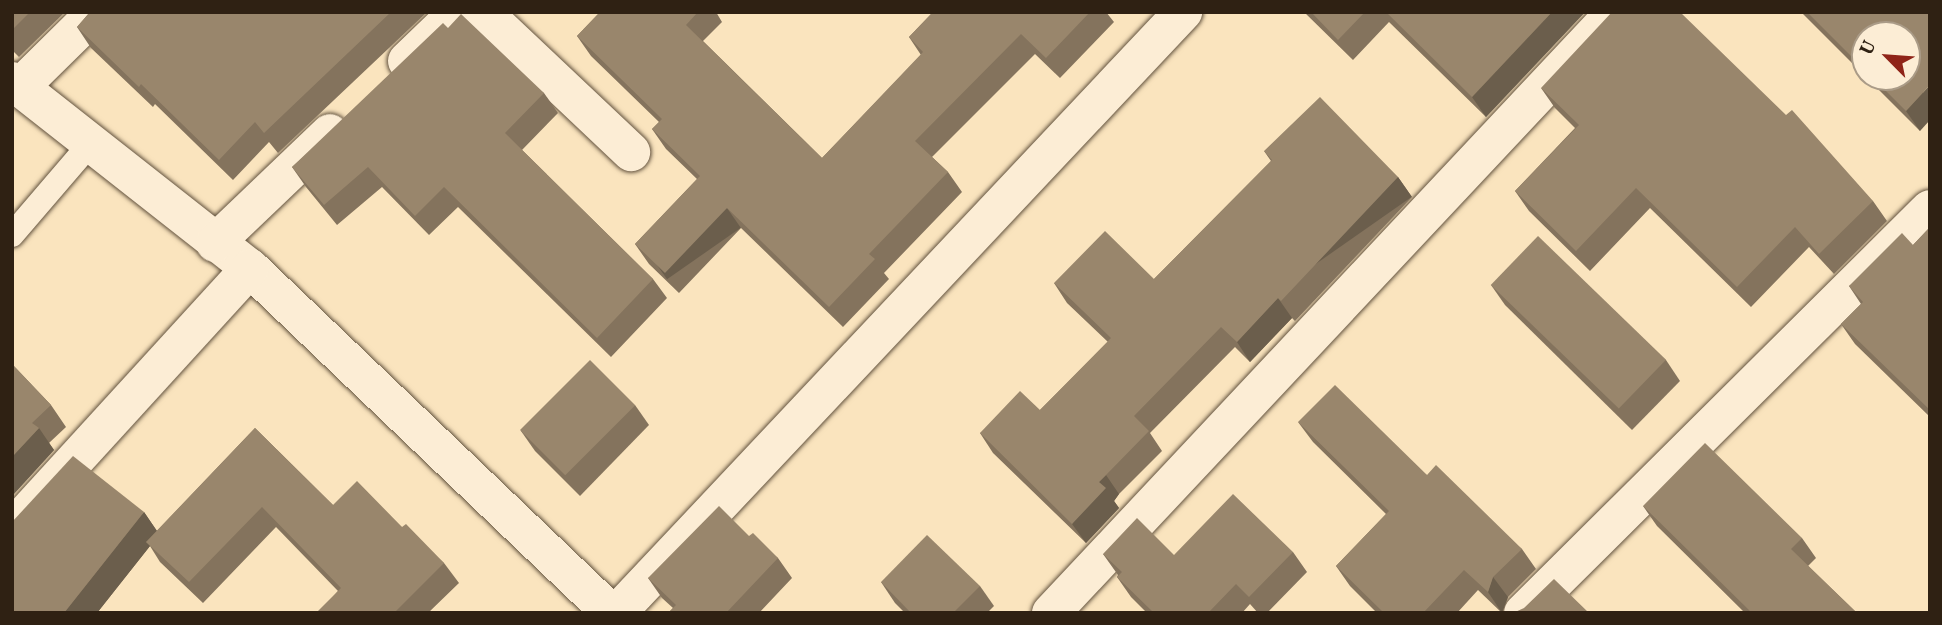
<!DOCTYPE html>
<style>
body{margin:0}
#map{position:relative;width:1942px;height:625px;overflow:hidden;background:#fae4be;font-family:Vollkorn,serif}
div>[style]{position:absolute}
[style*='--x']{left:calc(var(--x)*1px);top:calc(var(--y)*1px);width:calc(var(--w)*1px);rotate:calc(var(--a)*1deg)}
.roads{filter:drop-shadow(0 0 2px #62523e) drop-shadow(0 0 2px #62523e)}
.service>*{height:24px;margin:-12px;padding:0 12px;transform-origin:12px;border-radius:12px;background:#fcedd5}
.minor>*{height:38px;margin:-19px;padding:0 19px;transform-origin:19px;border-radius:19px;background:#fcedd5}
.wall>*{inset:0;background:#84735d}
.shaded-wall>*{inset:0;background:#6b5e4c;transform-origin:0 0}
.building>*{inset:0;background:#99866c;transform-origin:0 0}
span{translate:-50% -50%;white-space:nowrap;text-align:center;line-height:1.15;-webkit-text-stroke:6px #fcedd5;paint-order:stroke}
.frame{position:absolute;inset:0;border:14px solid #2f2113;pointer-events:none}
.north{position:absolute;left:1851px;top:21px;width:70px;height:70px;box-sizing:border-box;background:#fcedd5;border:2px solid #aa9b87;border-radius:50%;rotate:295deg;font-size:19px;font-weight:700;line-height:28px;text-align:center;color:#2f2113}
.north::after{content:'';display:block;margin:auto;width:24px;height:32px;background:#8f2418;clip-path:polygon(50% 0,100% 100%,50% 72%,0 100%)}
</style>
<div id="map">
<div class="roads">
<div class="service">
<i style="--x:12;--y:235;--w:120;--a:-49.4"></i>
</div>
<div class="minor">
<i style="--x:483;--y:12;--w:204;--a:43.4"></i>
<i style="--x:407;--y:61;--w:71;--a:-43.9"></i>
<i style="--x:12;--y:81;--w:303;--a:38.2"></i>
<i style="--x:250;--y:268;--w:499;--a:43.7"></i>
<i style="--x:20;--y:87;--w:107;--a:-44.6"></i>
<i style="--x:215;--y:243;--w:159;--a:-43.7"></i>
<i style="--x:12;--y:529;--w:353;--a:-47.6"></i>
<i style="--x:617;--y:613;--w:826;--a:-46.72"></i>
<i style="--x:1051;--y:613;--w:824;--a:-46.82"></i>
<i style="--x:1523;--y:613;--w:573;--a:-44.79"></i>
</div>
</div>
<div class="wall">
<i style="clip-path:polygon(12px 12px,65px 12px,19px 57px,12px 50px)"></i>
<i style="clip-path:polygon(90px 12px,426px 13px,278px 153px,269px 142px,233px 180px,155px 104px,153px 107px,91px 48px,77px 27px)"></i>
<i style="clip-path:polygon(600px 12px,716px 12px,722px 22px,703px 41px,822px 158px,921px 55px,909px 37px,933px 12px,1106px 12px,1114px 22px,1060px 78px,1035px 54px,932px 157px,948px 172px,962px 192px,884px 273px,889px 279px,843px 327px,741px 228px,679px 293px,649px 264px,635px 244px,697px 179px,666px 149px,652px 129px,659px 122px,591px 56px,577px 36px)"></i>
<i style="clip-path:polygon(1304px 12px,1585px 12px,1486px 117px,1389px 22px,1353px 60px)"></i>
<i style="clip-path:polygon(1801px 12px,1930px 12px,1920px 131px,1866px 77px,1907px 77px,1865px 35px,1865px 76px)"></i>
<i style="clip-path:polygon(448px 28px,544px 93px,558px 113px,522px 150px,653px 279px,667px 298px,611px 357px,458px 207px,429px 235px,382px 187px,337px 225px,306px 187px,292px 167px)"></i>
<i style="clip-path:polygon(1541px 88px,1873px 201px,1887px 221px,1834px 274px,1809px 247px,1751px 307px,1650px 208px,1590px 271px,1529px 211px,1515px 191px,1575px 128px,1555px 108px)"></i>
<i style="clip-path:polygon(1264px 151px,1398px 177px,1412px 197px,1295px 321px,1292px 318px,1250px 362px,1235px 347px,1150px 433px,1162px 451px,1119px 494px,1114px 501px,1119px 508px,1086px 543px,993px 453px,980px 433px,1040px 410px,1108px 342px,1067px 303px,1054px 283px,1154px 279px,1271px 161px)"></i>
<i style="clip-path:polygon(1930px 227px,1930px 417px,1855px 344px,1841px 324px,1861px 304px,1849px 286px,1913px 245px)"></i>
<i style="clip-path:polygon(1491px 285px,1666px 360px,1680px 381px,1632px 430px,1505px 305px)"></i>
<i style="clip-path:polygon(12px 364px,51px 405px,66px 427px,49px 443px,54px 450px,12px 496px)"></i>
<i style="clip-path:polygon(635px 405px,649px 425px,580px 496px,535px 451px,521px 431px)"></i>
<i style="clip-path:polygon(1298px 422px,1427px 475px,1522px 549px,1536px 569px,1508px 597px,1502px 613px,1478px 590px,1457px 613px,1377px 613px,1350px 586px,1336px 566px,1386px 514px,1313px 442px)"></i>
<i style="clip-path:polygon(255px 428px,333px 505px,402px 527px,444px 563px,459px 583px,428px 613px,319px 613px,338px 591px,276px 527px,203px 603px,160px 562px,150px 546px,97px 613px,12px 613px,144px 512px,157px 531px)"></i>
<i style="clip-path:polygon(1643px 506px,1802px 538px,1816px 558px,1808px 566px,1857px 613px,1745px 613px,1657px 526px)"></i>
<i style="clip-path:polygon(749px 536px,778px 558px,792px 578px,759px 613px,668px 613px,673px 608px,662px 598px,648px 578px)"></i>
<i style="clip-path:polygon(1293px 552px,1307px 572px,1267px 613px,1258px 613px,1250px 604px,1242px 613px,1147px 613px,1131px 597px,1117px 577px,1118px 575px,1103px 554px,1174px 555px)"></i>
<i style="clip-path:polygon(881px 582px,980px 586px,994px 606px,987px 613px,905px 613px,895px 603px)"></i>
</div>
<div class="shaded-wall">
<i style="clip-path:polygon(1552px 12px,1585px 12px,1486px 117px,1472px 97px)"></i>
<i style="clip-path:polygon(1930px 85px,1930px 120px,1920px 131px,1906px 111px)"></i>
<i style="left:1398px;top:177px;width:24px;height:170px;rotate:55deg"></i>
<i style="left:727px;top:208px;width:24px;height:90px;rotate:55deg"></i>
<i style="clip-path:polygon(1278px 298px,1292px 318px,1250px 362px,1237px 342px)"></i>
<i style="clip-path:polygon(39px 428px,54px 450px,12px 496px,12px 457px)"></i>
<i style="clip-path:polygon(1106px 475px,1119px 494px,1114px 501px,1119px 508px,1086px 543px,1072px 524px,1099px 482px)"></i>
<i style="clip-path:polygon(144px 512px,159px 534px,146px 542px,150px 546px,97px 613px,64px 613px)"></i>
<i style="clip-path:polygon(1493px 577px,1508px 597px,1502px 613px,1488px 592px)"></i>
</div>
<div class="building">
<i style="clip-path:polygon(12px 12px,30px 12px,12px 30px)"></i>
<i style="clip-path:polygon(90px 12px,391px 12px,264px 133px,255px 122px,219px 160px,141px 84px,139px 87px,77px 27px)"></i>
<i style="clip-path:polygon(600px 12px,698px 12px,686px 25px,822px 158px,923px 52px,909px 37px,933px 12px,1090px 12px,1046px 58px,1021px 34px,915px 141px,948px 172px,869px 254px,875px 259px,829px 307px,727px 208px,665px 273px,635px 244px,700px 176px,652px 129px,662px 119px,577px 36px)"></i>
<i style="clip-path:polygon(1311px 12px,1365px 12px,1338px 40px)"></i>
<i style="clip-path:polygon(1386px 12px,1552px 12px,1472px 97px)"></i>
<i style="clip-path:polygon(1612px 12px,1680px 12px,1786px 115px,1792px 110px,1873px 201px,1819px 254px,1795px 227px,1737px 287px,1636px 188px,1576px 251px,1515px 191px,1579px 125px,1541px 88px)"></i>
<i style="clip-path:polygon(1807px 12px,1930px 12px,1930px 85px,1906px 111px,1872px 77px,1907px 77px,1907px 35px,1865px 35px,1865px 70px)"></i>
<i style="clip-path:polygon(461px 14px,544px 93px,505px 133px,653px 279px,597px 338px,444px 187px,415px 216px,368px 167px,324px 205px,292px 167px,443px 23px,448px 28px)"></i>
<i style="clip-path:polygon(1320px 97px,1398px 177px,1281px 301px,1278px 298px,1237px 342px,1221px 327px,1134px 416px,1149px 431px,1106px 475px,1099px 482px,1106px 488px,1072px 524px,980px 433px,1020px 391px,1040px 410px,1111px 338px,1054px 283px,1105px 231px,1154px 279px,1272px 160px,1264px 151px)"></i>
<i style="clip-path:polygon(1930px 227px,1930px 410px,1841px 324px,1863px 302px,1849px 286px,1902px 233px,1913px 245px)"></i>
<i style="left:1538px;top:236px;width:178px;height:68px;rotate:44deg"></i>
<i style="left:590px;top:360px;width:64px;height:99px;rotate:45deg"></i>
<i style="clip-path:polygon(12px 364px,51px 405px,32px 423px,39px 428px,12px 457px)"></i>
<i style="clip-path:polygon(1335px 385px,1427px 475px,1436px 465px,1522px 549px,1493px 577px,1488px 592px,1464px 570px,1423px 613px,1384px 613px,1336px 566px,1389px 511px,1298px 422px)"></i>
<i style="clip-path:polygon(255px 428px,333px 505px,357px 481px,402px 527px,406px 524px,444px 563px,394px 613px,320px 613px,318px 611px,341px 588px,262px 507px,189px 582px,146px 542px)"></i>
<i style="clip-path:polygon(1705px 443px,1802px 538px,1791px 549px,1857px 613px,1752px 613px,1643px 506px)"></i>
<i style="clip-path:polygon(73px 456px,144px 512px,64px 613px,12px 613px,12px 522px)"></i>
<i style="clip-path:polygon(1233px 494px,1293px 552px,1249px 597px,1236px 584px,1208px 613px,1154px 613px,1117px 577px,1122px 572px,1103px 554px,1137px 518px,1174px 555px)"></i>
<i style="clip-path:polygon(719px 506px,749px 536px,753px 533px,778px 558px,726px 613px,668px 613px,676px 605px,648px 578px)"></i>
<i style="clip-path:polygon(927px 535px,980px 586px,953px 613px,911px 613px,881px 582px)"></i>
<i style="clip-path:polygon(1554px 579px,1589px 613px,1513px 613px,1524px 608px)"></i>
</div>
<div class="frame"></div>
<div class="north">U</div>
</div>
